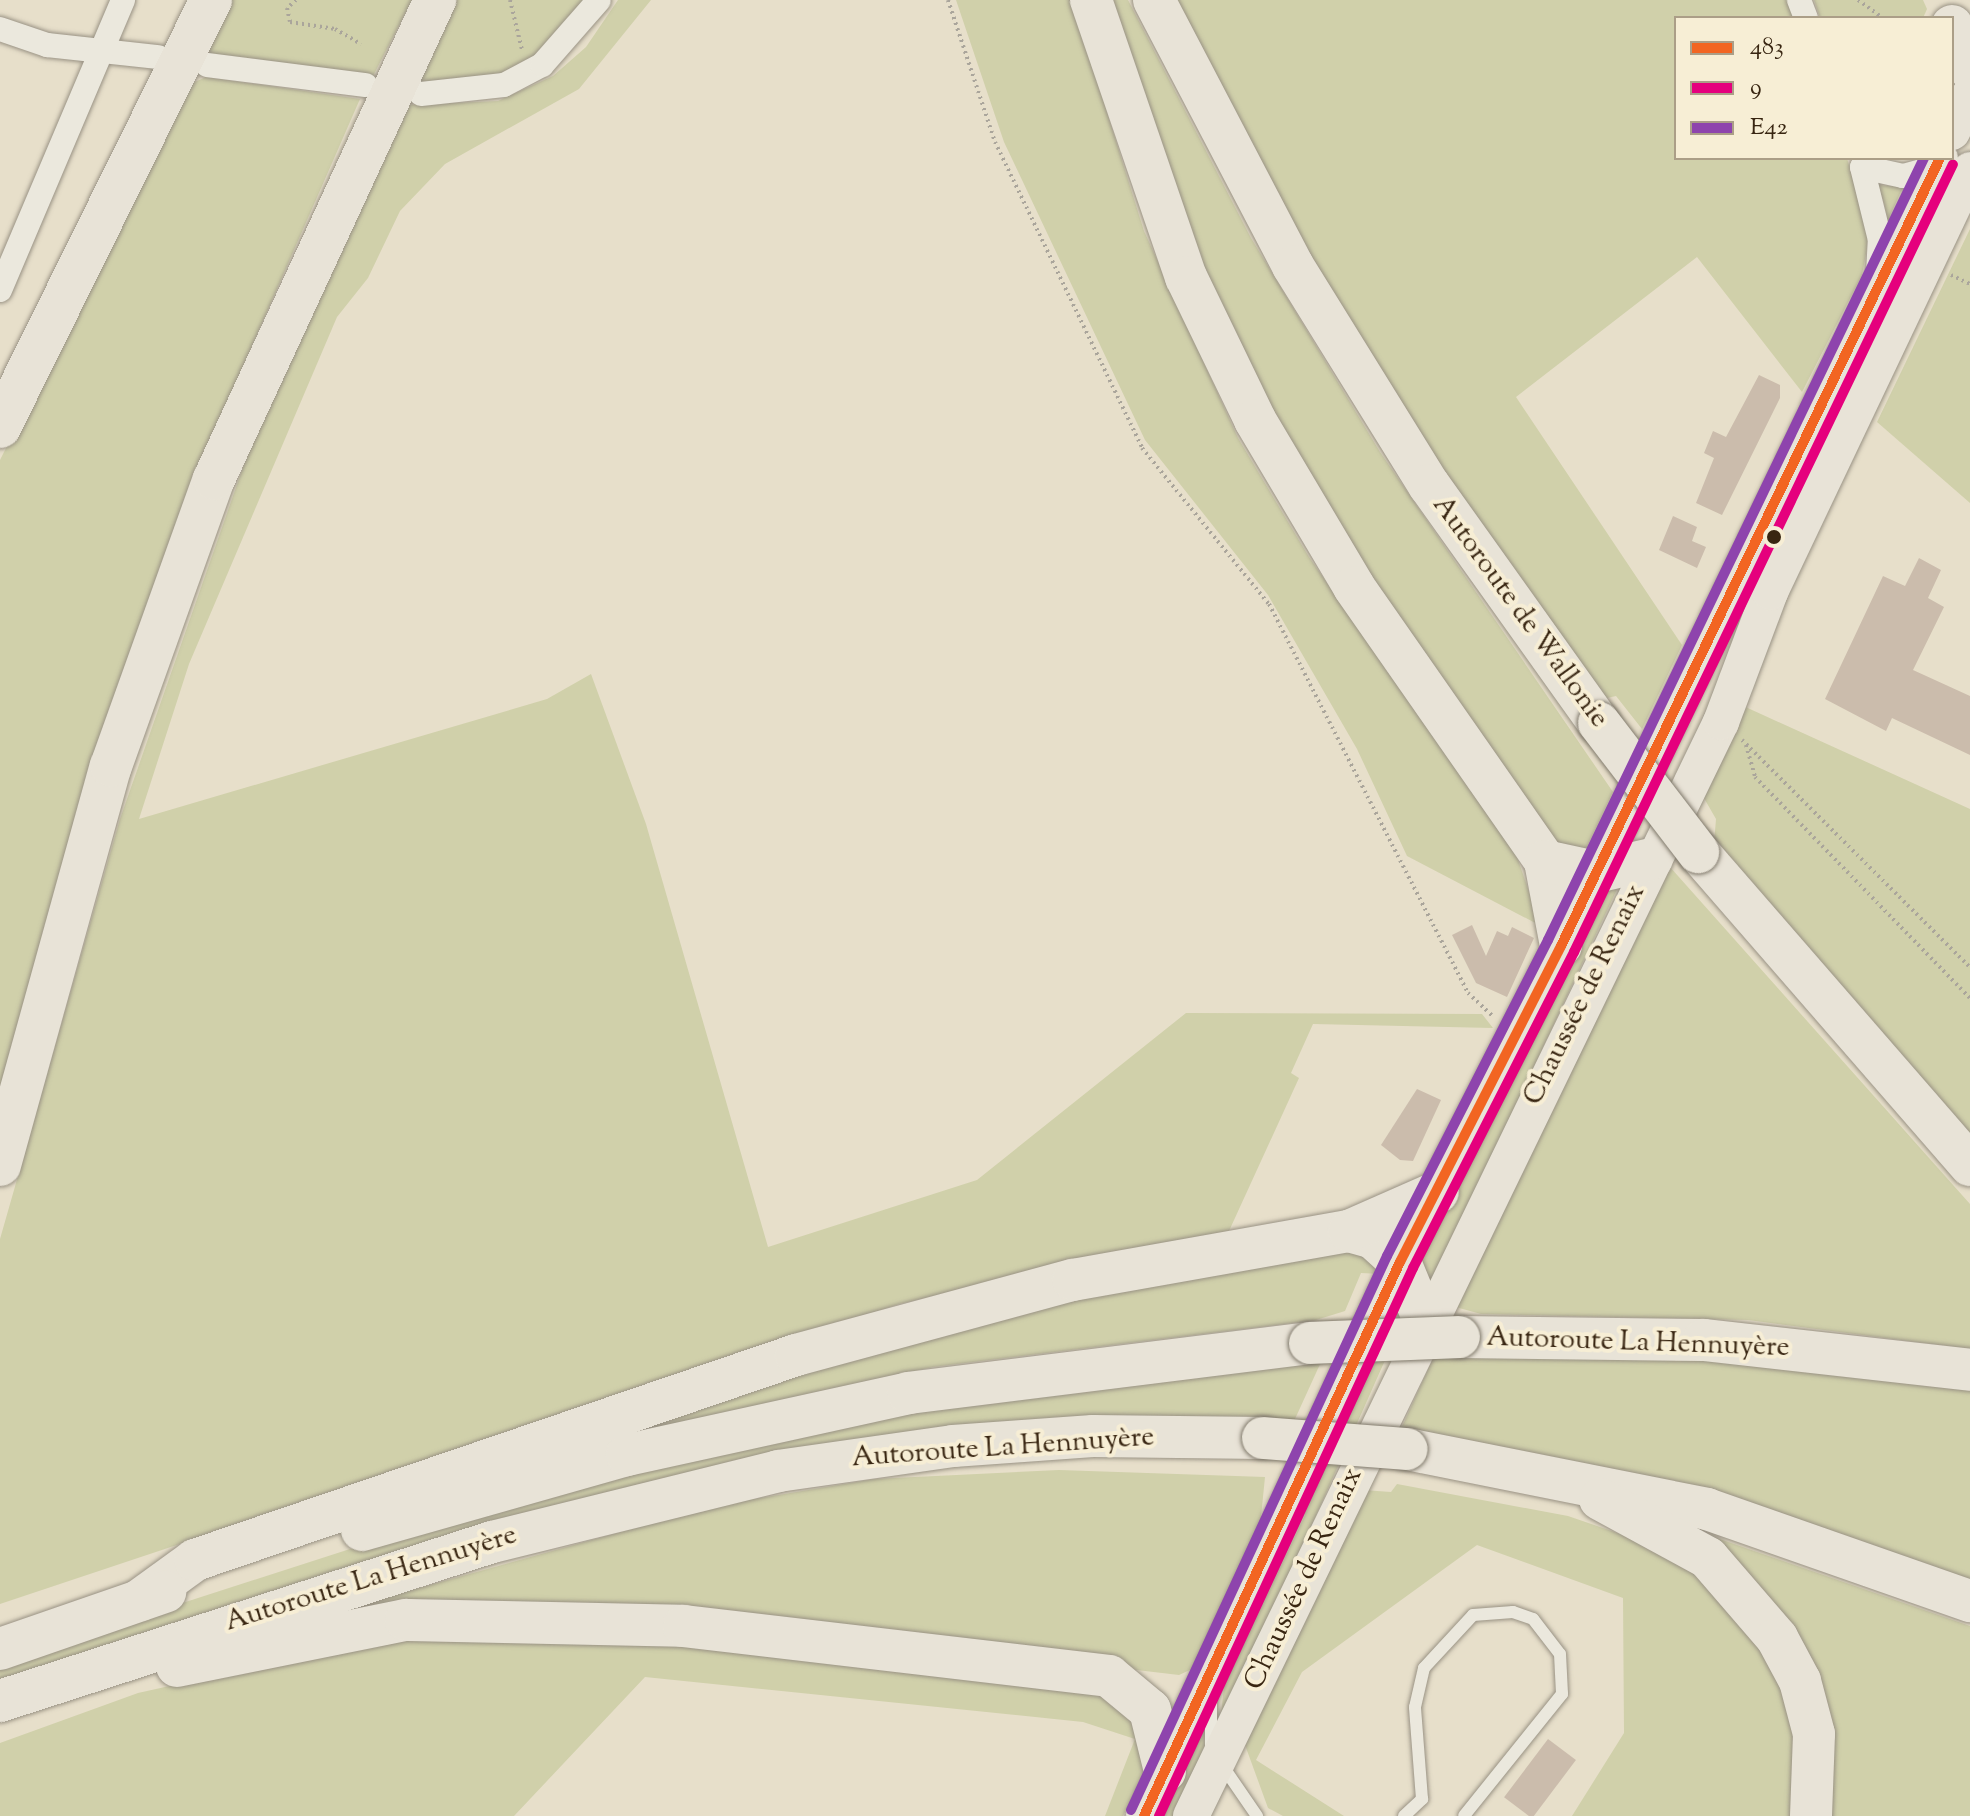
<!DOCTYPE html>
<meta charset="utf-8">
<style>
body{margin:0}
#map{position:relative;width:1970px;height:1816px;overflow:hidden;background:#e7dfca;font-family:"Sorts Mill Goudy",serif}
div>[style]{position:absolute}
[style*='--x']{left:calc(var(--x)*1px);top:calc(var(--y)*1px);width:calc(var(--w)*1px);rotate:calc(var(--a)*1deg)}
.green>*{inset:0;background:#d0d0aa}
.building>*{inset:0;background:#cbbcac;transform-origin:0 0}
.path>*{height:4px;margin-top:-2px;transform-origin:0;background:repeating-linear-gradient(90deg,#aaa59b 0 2px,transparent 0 6px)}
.roads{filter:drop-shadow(0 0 2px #999284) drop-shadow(0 0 2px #999284)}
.service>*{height:12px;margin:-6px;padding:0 6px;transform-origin:6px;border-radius:6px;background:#ebe8dd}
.minor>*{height:24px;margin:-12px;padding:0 12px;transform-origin:12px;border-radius:12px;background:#ebe8dd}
.primary>*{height:36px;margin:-18px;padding:0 18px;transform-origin:18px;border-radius:18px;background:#e8e3d7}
.motorway>*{height:42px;margin:-21px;padding:0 21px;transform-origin:21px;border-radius:21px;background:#e8e3d7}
.bridges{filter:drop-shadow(0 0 2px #80796b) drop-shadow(0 0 2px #80796b)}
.motorway-bridge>*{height:42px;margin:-21px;padding:0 21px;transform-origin:21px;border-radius:21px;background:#e8e3d7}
.bus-1>*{height:10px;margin:-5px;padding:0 5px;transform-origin:5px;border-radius:5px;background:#f26522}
.bus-2>*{height:10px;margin:-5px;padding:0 5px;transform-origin:5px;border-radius:5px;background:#e5007d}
.bus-3>*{height:10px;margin:-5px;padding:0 5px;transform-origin:5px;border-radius:5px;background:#8e44ad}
.dots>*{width:22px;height:22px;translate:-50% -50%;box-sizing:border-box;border:4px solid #f7eed5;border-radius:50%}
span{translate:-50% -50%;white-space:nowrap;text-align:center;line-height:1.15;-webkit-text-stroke:8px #f7eed5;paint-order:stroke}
.street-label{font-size:28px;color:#382511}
.legend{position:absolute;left:1674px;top:16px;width:280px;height:144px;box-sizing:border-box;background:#f7eed5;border:2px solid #ab9e87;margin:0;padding:10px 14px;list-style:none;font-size:24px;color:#382511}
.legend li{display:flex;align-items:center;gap:16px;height:40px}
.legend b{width:40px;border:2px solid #ab9e87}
</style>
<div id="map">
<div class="green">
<i style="clip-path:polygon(226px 0,412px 0,372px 78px,212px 58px,206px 44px)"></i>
<i style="clip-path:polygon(457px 0,595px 0,520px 71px,418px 83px)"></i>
<i style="clip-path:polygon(618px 0,651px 0,579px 89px,445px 164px,400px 211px,368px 278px,337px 317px,189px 664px,139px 819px,547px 699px,591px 674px,646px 824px,768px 1247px,977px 1180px,1186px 1013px,1482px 1014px,1493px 1028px,1313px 1024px,1291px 1073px,1299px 1078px,1229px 1231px,899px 1304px,0 1604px,0 1239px,120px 819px,261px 416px,407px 105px,498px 101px,553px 76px,586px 47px)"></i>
<i style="clip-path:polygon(956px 0,1072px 0,1144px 231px,1238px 438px,1309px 557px,1517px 857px,1541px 926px,1407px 856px,1357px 749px,1268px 595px,1145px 440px,1004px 142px)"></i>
<i style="clip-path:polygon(1106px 0,1128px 0,1251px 238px,1380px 452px,1613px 792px,1582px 857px,1542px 841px,1245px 380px)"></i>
<i style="clip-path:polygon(1171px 0,1789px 0,1795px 18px,1676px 18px,1676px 158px,1847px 158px,1869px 237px,1862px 275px,1802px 392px,1697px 257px,1516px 397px,1682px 645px,1642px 729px,1616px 696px,1603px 699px,1496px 557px,1357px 343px)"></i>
<i style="clip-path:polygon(1814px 0,1923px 0,1927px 9px,1923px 18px,1820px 18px)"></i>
<i style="clip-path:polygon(206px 77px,360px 99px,234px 387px,0 1098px,0 460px,188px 85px)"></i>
<i style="clip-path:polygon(1878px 185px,1903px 187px,1888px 220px,1884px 203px)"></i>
<i style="clip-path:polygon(1970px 229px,1970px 503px,1877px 422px)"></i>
<i style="clip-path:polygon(1739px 704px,1970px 809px,1970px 1141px,1714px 843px,1716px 819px,1697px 786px)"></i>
<i style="clip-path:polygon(1662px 858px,1970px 1204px,1970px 1349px,1748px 1320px,1481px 1314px,1452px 1306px)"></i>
<i style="clip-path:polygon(1619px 885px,1426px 1297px,1412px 1265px,1595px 889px)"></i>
<i style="clip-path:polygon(1323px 1240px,1373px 1250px,1381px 1274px,1361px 1273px,1345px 1311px,1316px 1320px,933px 1367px,625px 1434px,815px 1358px)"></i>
<i style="clip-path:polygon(1404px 1300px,1402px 1322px,1219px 1734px,1224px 1687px,1305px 1515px,1304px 1503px,1382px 1321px)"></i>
<i style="clip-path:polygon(1576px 1348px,1970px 1380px,1970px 1589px,1401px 1429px,1434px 1356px)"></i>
<i style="clip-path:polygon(1321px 1362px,1295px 1419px,977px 1431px,0 1688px,0 1662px,477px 1508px,844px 1418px)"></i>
<i style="clip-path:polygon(1059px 1470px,1265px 1477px,1260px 1527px,1192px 1669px,1179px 1675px,668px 1615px,268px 1630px,718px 1505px,874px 1479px)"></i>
<i style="clip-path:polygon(1397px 1484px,1568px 1516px,1661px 1548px,1688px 1528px,1970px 1626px,1970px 1816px,1572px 1816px,1624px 1733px,1623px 1598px,1477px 1545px,1302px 1672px,1256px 1760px,1344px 1816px,1283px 1816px,1268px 1808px,1245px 1745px,1363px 1490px,1391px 1492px)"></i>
<i style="clip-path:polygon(565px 1632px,1117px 1691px,1150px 1757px,1123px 1816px,1105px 1816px,1135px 1739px,1083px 1722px,645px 1677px,514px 1816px,0 1816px,0 1743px,138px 1693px,377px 1640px)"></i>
<i style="clip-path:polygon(1204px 1728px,1205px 1759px,1178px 1816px,1162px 1816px)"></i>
</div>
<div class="building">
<i style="clip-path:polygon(1759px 375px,1780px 385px,1780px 398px,1722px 515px,1696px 503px,1714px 458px,1704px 453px,1713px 431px,1726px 437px)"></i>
<i style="clip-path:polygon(1673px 516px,1697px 527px,1692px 541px,1706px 547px,1697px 568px,1659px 550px)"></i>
<i style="clip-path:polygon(1919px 558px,1941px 570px,1928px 598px,1944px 607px,1913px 670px,1970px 696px,1970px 755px,1892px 718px,1886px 731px,1825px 699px,1883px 576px,1905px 586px)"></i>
<i style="clip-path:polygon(1472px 925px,1486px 956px,1497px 931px,1508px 936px,1512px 927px,1534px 938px,1507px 997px,1476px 983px,1452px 935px)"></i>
<i style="clip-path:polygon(1417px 1089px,1441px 1100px,1413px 1161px,1400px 1160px,1381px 1145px)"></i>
<i style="left:1548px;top:1739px;width:35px;height:73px;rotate:37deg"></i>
</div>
<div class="path">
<i style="--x:296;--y:0;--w:12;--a:138"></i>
<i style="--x:287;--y:8;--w:14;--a:78"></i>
<i style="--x:290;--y:22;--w:46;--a:8.8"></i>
<i style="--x:335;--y:29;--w:30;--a:30"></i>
<i style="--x:510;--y:0;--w:51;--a:76.5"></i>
<i style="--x:948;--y:0;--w:150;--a:71.7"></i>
<i style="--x:995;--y:142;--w:339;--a:64.3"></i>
<i style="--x:1142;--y:448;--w:201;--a:50.9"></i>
<i style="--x:1269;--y:604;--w:437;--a:62.9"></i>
<i style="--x:1468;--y:993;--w:34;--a:43"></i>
<i style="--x:1858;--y:0;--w:31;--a:36"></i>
<i style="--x:1951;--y:275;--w:21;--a:25"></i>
<i style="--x:1742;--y:740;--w:322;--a:44.9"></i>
<i style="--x:1746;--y:745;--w:33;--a:74"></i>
<i style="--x:1755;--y:777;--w:308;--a:45.8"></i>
</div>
<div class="roads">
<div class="service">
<i style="--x:1211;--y:1746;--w:45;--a:-90"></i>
<i style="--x:1222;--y:1765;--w:62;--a:55.5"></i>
<i style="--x:1404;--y:1816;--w:25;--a:-43"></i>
<i style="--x:1422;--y:1799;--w:92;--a:-94.4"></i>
<i style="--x:1415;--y:1707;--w:40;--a:-77"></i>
<i style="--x:1424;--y:1668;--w:72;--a:-47.2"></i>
<i style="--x:1473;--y:1615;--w:40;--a:-4.3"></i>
<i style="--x:1513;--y:1612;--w:21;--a:19"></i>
<i style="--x:1533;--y:1619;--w:44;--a:52.4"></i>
<i style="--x:1560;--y:1654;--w:40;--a:87.1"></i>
<i style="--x:1562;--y:1694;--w:156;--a:128.8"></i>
</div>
<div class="minor">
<i style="--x:1799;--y:0;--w:19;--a:69"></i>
<i style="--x:0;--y:29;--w:50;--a:18.8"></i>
<i style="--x:47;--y:45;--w:112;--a:6.2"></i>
<i style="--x:207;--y:65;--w:160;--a:7.2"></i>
<i style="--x:421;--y:94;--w:83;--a:-6.2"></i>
<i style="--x:504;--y:85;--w:43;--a:-27.8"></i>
<i style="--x:542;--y:65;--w:86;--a:-48.8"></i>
<i style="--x:1878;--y:274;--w:34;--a:-87"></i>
<i style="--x:1880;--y:240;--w:75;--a:-103.9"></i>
<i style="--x:1862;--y:167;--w:42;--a:12.4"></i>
<i style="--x:1903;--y:176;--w:34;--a:-15"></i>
<i style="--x:0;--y:290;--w:315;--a:-67"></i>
</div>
<div class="primary">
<i style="--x:1952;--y:132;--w:42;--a:-64.7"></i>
<i style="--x:1144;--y:1816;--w:610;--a:-65.2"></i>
<i style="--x:1400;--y:1262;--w:355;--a:-63"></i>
<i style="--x:1561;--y:946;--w:874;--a:-64.31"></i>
<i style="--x:1191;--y:1816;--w:1216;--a:-64.15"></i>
<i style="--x:1721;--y:722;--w:139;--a:-69.3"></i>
<i style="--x:1770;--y:592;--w:467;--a:-64.6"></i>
</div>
<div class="motorway">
<i style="--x:1091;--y:0;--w:293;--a:71.1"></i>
<i style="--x:1186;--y:277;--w:159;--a:64.2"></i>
<i style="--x:1255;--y:420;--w:194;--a:59.3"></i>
<i style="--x:1354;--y:587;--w:334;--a:55.1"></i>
<i style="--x:1545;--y:861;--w:86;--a:79.3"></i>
<i style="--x:1154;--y:0;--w:300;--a:62.4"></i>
<i style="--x:1293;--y:266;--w:258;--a:58.2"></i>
<i style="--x:1429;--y:485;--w:292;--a:54.5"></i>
<i style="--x:1952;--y:26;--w:47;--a:67.3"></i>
<i style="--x:0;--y:427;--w:476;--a:-63.7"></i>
<i style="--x:1698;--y:852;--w:415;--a:49"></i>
<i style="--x:1545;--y:861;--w:52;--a:12.2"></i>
<i style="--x:1596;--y:872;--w:57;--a:-13.1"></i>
<i style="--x:0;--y:1165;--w:414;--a:-74.5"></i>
<i style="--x:111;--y:766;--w:305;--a:-70.3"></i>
<i style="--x:214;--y:479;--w:528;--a:-65.23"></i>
<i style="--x:1349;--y:1231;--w:25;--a:16"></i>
<i style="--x:1373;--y:1238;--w:36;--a:42"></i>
<i style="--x:1400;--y:1262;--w:66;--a:67.7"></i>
<i style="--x:1459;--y:1337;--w:245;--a:0.7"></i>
<i style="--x:1704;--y:1340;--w:268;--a:6.4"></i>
<i style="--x:1407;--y:1449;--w:306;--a:11.3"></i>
<i style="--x:1707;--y:1509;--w:279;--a:19.3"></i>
<i style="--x:1600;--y:1499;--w:123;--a:28.6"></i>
<i style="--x:1708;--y:1558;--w:106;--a:49.2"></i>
<i style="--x:1777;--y:1638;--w:49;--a:61.9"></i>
<i style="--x:1800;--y:1681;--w:55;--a:75.2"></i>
<i style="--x:1814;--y:1734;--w:82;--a:92.1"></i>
<i style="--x:362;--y:1530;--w:275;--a:-15.8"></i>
<i style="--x:627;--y:1455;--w:288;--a:-12.4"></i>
<i style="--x:908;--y:1393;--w:405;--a:-7.1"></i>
<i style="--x:140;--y:1600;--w:68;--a:-36"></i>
<i style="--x:195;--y:1560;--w:635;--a:-18.83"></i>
<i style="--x:796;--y:1355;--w:287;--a:-15.2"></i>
<i style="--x:1073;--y:1280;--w:280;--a:-10.1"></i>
<i style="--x:1349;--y:1231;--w:97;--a:-23.7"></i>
<i style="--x:0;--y:1649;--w:175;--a:-19.1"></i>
<i style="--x:177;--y:1666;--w:234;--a:-11.4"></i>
<i style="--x:406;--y:1620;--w:278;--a:1.2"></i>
<i style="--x:684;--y:1626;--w:428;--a:6.7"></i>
<i style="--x:1109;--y:1676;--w:53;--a:39.7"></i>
<i style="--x:1150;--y:1710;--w:63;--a:76.2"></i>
<i style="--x:0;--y:1701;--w:517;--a:-17.91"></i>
<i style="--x:492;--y:1542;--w:295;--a:-13.9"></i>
<i style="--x:778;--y:1471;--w:177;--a:-8.1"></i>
<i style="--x:953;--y:1446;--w:140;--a:-4.1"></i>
<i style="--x:1093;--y:1436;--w:170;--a:0.7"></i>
</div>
</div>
<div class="bridges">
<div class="motorway-bridge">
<i style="--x:1599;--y:723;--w:163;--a:52.5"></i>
<i style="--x:1310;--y:1343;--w:149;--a:-2.3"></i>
<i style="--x:1263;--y:1438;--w:144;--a:4.4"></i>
</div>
</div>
<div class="bus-1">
<i style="--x:1144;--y:1816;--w:610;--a:-65.2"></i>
<i style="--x:1400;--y:1262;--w:355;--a:-63"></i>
<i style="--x:1561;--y:946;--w:874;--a:-64.31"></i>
</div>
<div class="bus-2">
<i style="--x:1159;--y:1816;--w:604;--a:-65.13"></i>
<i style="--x:1413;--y:1268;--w:355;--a:-63"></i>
<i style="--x:1574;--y:952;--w:874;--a:-64.31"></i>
</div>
<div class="bus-3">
<i style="--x:1131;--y:1810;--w:610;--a:-65.2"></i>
<i style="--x:1387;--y:1256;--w:355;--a:-63"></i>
<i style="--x:1548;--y:940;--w:868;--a:-64.32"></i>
</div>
<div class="dots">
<i style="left:1774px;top:537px;background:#382511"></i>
</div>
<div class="street-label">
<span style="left:1520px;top:612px;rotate:54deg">Autoroute de Wallonie</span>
<span style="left:1585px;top:995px;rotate:-64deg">Chaussée de Renaix</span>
<span style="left:1638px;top:1343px;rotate:2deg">Autoroute La Hennuyère</span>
<span style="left:1003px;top:1448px;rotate:-4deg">Autoroute La Hennuyère</span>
<span style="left:371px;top:1579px;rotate:-17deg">Autoroute La Hennuyère</span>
<span style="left:1304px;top:1579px;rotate:-65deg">Chaussée de Renaix</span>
</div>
<ul class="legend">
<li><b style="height:10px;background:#f26522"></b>483</li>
<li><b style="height:10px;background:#e5007d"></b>9</li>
<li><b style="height:10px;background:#8e44ad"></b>E42</li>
</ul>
</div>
